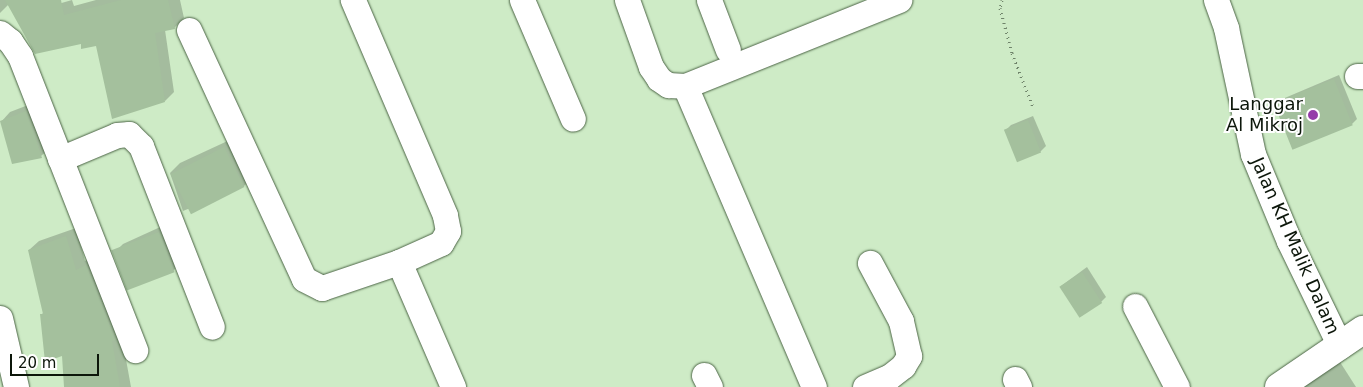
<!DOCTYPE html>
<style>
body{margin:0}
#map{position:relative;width:1363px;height:387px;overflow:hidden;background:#ceebc6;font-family:"DejaVu Sans",sans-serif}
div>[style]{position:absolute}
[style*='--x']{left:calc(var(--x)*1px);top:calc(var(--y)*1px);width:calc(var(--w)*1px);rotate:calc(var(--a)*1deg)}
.shadow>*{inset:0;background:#0003}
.building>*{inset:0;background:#a4c09d;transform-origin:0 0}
.path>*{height:3px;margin-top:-1.5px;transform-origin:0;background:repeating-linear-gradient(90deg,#6e8269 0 1px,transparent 0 5px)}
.roads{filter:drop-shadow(0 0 1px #4b6445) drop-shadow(0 0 1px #4b6445)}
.minor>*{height:25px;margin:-12.5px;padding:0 12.5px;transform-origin:12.5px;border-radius:12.5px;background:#fff}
.tertiary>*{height:28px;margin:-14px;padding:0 14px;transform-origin:14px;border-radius:14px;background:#fff}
.dots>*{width:14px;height:14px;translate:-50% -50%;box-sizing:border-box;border:2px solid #fff;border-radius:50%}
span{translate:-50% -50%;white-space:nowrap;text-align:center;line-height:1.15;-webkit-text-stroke:4px #fff;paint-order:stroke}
.poi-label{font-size:18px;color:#0c160a}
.right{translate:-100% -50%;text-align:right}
.street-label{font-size:18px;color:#0c160a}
.scale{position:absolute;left:10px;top:354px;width:89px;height:22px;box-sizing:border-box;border:2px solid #0c160a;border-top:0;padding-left:6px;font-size:15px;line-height:18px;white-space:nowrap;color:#0c160a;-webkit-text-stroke:4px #fff;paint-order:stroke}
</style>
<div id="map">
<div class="shadow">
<i style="clip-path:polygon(0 0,54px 0,58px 4px,72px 0,74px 6px,96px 0,180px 0,184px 18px,174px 28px,165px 30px,174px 92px,165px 101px,97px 45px,82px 42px,8px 5px,0 13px)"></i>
<i style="clip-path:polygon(1339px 75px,1357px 119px,1352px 124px,1275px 105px,1280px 100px)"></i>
<i style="clip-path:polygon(36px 102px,51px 147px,41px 156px,1px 122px,10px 112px)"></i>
<i style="clip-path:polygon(1033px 116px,1046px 146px,1041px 151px,1018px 160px,1006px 130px,1011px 125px)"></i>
<i style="clip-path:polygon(234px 138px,253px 177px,244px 186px,183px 211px,170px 173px,180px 163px)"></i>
<i style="clip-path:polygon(169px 223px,182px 261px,173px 271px,114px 253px,123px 244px)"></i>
<i style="clip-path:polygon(76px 228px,85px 261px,96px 256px,121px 332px,131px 387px,66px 387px,64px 355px,41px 315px,44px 312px,29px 250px,39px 241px)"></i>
<i style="clip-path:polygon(1087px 267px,1106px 297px,1101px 302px,1061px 286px)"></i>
<i style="clip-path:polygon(1340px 362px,1356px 387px,1303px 387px)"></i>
</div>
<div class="building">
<i style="clip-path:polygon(5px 0,61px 0,64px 15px,121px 0,168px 0,175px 29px,155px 33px,165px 102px,112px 119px,96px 46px,81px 49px,81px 44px,35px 54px)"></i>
<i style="left:1334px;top:79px;width:50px;height:65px;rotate:68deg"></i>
<i style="clip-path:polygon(26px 111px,42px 158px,12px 164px,0 121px)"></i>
<i style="left:1028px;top:120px;width:35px;height:26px;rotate:68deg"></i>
<i style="left:224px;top:147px;width:45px;height:60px;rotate:63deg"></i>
<i style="left:159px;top:232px;width:43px;height:51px;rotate:69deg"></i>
<i style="clip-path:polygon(66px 236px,76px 270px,86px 265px,114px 337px,115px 340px,112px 341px,120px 387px,64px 387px,62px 356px,45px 362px,40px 314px,43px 314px,28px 250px)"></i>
<i style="left:1082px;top:272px;width:37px;height:27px;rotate:57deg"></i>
</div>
<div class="path">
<i style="--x:1002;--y:0;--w:8;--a:104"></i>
<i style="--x:1000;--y:8;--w:47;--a:75.1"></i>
<i style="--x:1012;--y:53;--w:58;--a:68.7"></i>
</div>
<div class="roads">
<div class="minor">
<i style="--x:522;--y:0;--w:129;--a:66.8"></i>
<i style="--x:627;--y:0;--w:71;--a:70.3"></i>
<i style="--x:651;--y:67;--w:14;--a:56"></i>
<i style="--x:659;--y:79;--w:11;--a:34"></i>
<i style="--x:668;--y:85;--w:17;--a:3"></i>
<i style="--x:685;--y:86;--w:231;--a:-21.9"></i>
<i style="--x:709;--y:0;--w:53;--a:69.2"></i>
<i style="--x:1216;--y:0;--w:30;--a:70"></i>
<i style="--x:1226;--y:28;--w:129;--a:77.9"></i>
<i style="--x:1253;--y:154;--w:94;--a:67.5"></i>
<i style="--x:1289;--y:241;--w:117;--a:64.1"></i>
<i style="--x:189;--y:30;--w:274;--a:65.2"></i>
<i style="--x:304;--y:279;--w:20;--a:27"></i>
<i style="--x:322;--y:288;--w:81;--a:-18.7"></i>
<i style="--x:399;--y:262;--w:46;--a:-24.3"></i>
<i style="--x:441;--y:243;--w:14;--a:-60"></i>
<i style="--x:448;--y:231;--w:16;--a:-101"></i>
<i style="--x:445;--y:215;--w:234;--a:-113.2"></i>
<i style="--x:0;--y:33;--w:13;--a:39"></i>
<i style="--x:10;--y:41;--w:18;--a:56"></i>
<i style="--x:20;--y:56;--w:316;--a:68.6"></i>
<i style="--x:1357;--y:76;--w:6;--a:0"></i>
<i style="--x:685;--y:86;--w:327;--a:66.8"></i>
<i style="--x:60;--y:159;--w:62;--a:-22.8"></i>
<i style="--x:117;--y:135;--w:12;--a:-5"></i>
<i style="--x:129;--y:134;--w:17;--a:45"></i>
<i style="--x:141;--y:146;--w:194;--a:68.6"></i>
<i style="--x:399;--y:262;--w:136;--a:66.6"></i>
<i style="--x:1135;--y:306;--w:91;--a:62.6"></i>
<i style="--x:0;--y:318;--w:71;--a:76.9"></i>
<i style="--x:704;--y:375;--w:13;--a:63"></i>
<i style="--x:1015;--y:379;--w:9;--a:63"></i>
<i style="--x:865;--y:387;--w:26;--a:-23"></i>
<i style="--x:889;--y:377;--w:18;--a:-38"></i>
<i style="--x:903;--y:366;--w:12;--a:-59"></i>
<i style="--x:909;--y:356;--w:36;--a:-103"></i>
<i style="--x:901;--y:321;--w:66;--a:-118.1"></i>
</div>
<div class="tertiary">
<i style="--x:1279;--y:387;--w:102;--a:-34.2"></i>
</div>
</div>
<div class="dots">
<i style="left:1313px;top:115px;background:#953daa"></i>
</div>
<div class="poi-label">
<span class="right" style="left:1303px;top:115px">Langgar<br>Al Mikroj</span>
</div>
<div class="street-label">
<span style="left:1295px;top:246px;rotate:66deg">Jalan KH Malik Dalam</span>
</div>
<div class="scale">20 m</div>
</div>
